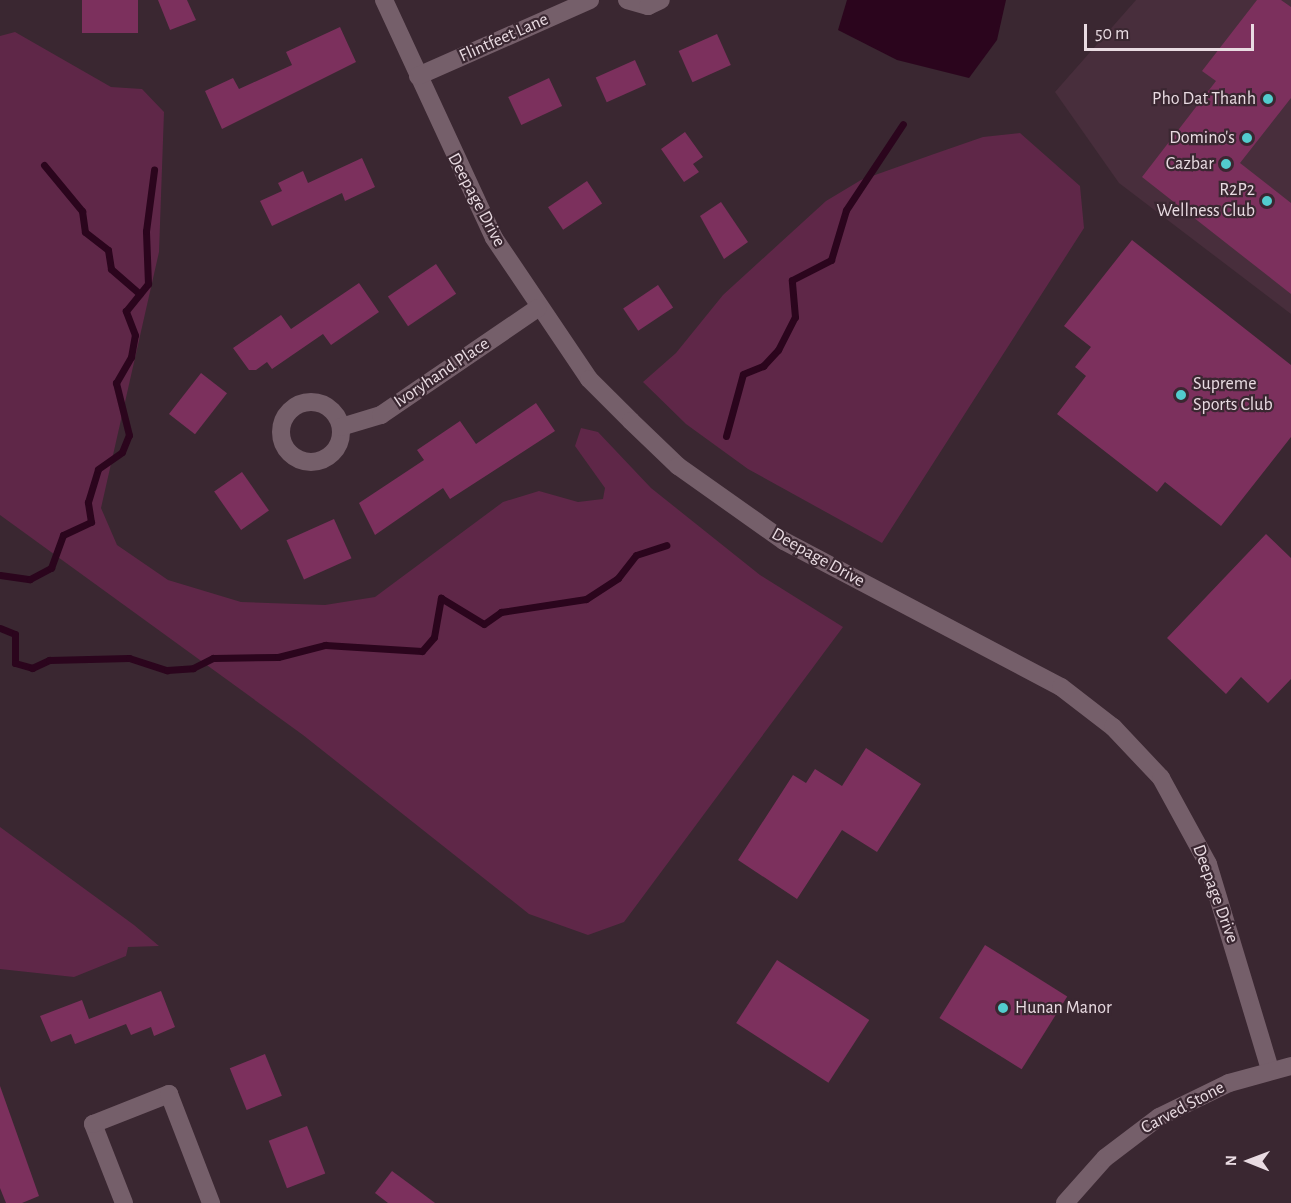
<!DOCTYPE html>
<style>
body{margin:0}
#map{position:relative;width:1291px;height:1203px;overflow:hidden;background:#3a2731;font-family:"Alegreya Sans",sans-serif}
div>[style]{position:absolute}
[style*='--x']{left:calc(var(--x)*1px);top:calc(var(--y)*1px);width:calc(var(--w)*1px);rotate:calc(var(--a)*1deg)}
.built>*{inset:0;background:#482e3c}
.green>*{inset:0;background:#5f2748}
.water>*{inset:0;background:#2b051d}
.stream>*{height:7px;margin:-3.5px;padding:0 3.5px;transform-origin:3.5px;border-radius:3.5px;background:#2b051d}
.building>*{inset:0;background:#7c305d;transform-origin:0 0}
.minor>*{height:18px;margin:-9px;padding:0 9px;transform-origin:9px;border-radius:9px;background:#755f6a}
.minor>.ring{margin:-9px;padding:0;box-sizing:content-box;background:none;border:18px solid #755f6a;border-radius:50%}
.dots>*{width:16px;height:16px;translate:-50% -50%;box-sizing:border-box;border:3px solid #3a2731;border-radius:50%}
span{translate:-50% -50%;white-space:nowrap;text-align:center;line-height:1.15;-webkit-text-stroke:4.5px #3a2731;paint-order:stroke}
.street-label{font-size:18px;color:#e9dbe2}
.poi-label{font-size:18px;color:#e9dbe2}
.right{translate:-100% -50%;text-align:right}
.left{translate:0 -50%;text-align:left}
.north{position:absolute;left:1219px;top:1131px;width:60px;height:60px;-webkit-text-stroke:4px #3a2731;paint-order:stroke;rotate:271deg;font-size:16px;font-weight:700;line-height:24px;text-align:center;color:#e9dbe2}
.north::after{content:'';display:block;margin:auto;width:21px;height:27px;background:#e9dbe2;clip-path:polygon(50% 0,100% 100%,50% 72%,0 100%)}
.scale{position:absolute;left:1084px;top:24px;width:170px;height:27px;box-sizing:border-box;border:3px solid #e9dbe2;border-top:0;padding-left:8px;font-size:18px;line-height:21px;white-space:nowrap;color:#e9dbe2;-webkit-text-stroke:4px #3a2731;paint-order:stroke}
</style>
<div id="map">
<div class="built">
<i style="clip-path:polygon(1136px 0,1291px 0,1291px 314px,1119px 183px,1055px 92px)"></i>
</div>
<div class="green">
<i style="clip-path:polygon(15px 32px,111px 87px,142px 89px,164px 112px,159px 252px,101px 508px,117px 545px,168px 580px,241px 602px,325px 605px,375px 597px,503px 502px,539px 491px,578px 502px,603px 499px,605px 488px,575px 446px,581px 428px,598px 432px,651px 488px,760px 575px,843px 627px,624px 922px,588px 935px,529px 914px,303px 735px,0 515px,0 36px)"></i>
<i style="clip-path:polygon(1020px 133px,1080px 186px,1084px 228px,882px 543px,748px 469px,686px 424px,643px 382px,676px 353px,723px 295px,826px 201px,861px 180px,934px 154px,983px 137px)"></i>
<i style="clip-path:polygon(0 827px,134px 925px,159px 946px,128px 947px,126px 956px,74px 977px,0 969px)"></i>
</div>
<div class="water">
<i style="clip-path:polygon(847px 0,1006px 0,997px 40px,969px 78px,897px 60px,838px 30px)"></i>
</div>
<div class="stream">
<i style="--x:44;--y:165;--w:60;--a:50.4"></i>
<i style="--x:82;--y:211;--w:21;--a:82"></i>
<i style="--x:85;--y:232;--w:29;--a:38"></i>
<i style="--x:108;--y:250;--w:19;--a:81"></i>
<i style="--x:111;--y:269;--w:38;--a:41"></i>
<i style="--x:726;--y:436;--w:64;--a:-74.7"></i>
<i style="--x:743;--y:374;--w:22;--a:-22"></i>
<i style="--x:763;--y:366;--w:22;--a:-47"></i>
<i style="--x:778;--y:350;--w:37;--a:-63"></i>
<i style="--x:795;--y:317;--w:37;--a:-95"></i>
<i style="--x:792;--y:280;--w:44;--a:-27.1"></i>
<i style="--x:831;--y:260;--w:52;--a:-73.3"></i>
<i style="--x:846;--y:210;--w:103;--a:-56.5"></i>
<i style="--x:0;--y:575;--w:30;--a:8"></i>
<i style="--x:30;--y:579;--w:24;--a:-28"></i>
<i style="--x:51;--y:568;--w:35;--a:-70"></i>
<i style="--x:63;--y:535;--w:31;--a:-25"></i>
<i style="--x:91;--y:522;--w:20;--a:-99"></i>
<i style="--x:88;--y:502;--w:34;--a:-73"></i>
<i style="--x:98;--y:469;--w:29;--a:-35"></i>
<i style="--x:122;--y:452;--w:18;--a:-68"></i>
<i style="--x:129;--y:435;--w:54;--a:-104"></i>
<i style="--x:116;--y:383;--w:30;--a:-60"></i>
<i style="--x:131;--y:357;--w:22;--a:-80"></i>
<i style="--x:135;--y:335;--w:26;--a:-111"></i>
<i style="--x:126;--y:311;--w:35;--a:-51"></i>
<i style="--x:148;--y:284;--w:53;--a:-92.2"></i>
<i style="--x:146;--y:231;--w:62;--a:-82.5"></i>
<i style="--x:0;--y:628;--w:16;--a:22"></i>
<i style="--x:15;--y:634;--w:29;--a:90"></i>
<i style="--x:15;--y:663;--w:18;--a:16"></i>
<i style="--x:32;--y:668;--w:19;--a:-25"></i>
<i style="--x:49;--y:660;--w:80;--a:-1.4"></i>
<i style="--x:129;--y:658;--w:40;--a:18"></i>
<i style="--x:167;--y:670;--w:26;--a:-4"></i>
<i style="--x:193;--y:668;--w:22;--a:-27"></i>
<i style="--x:213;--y:658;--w:65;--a:-0.9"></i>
<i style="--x:278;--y:657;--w:49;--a:-14.3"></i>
<i style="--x:325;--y:645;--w:97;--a:3.5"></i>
<i style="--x:422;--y:651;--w:18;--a:-49"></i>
<i style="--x:434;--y:637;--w:40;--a:-80"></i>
<i style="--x:441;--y:598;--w:50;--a:31.2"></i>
<i style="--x:484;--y:624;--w:21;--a:-35"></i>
<i style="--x:501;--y:612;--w:86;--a:-8.7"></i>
<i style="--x:586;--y:599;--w:38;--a:-33"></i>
<i style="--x:618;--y:578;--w:29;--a:-52"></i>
<i style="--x:636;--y:555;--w:32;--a:-18"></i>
</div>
<div class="building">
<i style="left:82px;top:0;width:56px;height:33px"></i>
<i style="clip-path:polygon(158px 0,187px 0,196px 20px,170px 30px)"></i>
<i style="clip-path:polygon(1257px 0,1281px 0,1291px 7px,1291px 98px,1240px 163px,1291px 203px,1291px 294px,1142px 177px,1216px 81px,1202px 71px)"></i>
<i style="clip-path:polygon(340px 27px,356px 62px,222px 129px,205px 91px,233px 78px,239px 89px,292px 65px,286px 52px)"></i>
<i style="left:717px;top:34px;width:34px;height:42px;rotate:66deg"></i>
<i style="left:635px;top:60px;width:27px;height:43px;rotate:66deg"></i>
<i style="left:549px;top:78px;width:31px;height:45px;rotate:65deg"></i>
<i style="clip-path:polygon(685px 132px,703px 157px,693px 164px,699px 172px,684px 182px,661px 149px)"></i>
<i style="clip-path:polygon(362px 158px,375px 187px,345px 201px,342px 193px,272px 226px,260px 201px,282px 191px,278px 183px,303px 171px,308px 183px)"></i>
<i style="left:587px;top:181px;width:27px;height:47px;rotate:56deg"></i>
<i style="clip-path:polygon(721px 202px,748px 242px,724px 259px,700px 216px)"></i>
<i style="clip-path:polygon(1132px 240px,1291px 365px,1291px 437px,1221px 526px,1165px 482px,1157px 492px,1057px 414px,1086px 376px,1075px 367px,1091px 347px,1064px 326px)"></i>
<i style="left:436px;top:264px;width:36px;height:58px;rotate:56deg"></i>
<i style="clip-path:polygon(359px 283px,379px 312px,331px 345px,323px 334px,272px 369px,267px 362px,256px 370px,249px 370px,233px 348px,281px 315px,291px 329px)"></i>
<i style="left:658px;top:285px;width:27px;height:42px;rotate:56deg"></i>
<i style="left:201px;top:373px;width:33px;height:52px;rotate:38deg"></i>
<i style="clip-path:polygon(536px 403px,555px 431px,450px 499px,443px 488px,375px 535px,359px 503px,424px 460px,417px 450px,460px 421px,476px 444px)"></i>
<i style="left:242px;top:472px;width:47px;height:34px;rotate:55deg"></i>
<i style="left:334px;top:519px;width:43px;height:52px;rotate:66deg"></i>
<i style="clip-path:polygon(1266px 534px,1291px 558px,1291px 679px,1268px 703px,1241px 677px,1226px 694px,1167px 638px)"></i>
<i style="clip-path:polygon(866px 748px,921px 784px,877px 852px,842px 830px,797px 899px,738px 860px,793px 775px,806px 783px,815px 769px,842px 786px)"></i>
<i style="left:985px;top:945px;width:97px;height:86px;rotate:32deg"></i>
<i style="left:777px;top:960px;width:110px;height:75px;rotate:33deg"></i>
<i style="clip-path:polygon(161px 991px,175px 1027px,154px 1036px,151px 1027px,131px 1035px,126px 1024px,75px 1044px,71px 1034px,51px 1042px,40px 1016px,82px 1000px,89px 1019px)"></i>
<i style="left:265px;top:1054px;width:45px;height:38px;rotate:68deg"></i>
<i style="clip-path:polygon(0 1086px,39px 1196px,22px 1203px,6px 1203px,0 1188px)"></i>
<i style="left:307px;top:1126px;width:51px;height:41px;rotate:69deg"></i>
<i style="clip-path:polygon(392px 1171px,411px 1185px,435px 1203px,388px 1203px,375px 1193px)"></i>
</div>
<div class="minor">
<i style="--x:384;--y:0;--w:262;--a:65.2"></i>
<i style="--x:494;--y:238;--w:170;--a:56"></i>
<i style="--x:589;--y:379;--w:59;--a:45"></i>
<i style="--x:631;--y:421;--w:65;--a:43.8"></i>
<i style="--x:678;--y:466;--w:130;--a:35.3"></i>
<i style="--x:784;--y:541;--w:313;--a:27.8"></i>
<i style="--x:1061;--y:687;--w:66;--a:37.6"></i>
<i style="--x:1113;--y:727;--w:70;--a:46.7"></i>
<i style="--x:1161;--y:778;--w:98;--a:61.3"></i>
<i style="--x:1208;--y:864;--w:215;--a:73.2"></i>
<i style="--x:627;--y:0;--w:22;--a:16"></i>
<i style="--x:648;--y:6;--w:14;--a:-25"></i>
<i style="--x:418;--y:76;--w:188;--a:-23.8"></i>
<i class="ring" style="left:281px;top:402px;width:42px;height:42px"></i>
<i style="--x:341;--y:427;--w:42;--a:-16.7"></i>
<i style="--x:381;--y:415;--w:190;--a:-34.3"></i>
<i style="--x:124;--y:1203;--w:85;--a:-111.4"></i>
<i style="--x:93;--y:1124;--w:82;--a:-21.5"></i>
<i style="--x:169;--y:1094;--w:117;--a:68.9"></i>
<i style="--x:1065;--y:1203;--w:60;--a:-48.4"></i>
<i style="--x:1105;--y:1158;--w:68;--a:-37.2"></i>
<i style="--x:1159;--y:1117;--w:78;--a:-25.9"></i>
<i style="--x:1229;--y:1083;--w:64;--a:-15.3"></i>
</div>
<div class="dots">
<i style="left:1268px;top:99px;background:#52cdce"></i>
<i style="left:1247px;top:138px;background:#52cdce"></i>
<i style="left:1226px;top:164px;background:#52cdce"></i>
<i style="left:1267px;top:201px;background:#52cdce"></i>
<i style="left:1181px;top:395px;background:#52cdce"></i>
<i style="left:1003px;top:1008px;background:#52cdce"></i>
</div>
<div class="street-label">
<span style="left:504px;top:38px;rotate:-24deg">Flintfeet Lane</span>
<span style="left:476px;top:200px;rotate:62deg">Deepage Drive</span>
<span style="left:442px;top:373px;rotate:-34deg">Ivoryhand Place</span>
<span style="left:818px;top:558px;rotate:29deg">Deepage Drive</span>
<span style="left:1215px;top:894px;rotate:70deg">Deepage Drive</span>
<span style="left:1183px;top:1108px;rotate:-28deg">Carved Stone</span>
</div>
<div class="poi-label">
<span class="right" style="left:1256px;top:99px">Pho Dat Thanh</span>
<span class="right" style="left:1235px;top:138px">Domino's</span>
<span class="right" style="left:1214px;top:164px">Cazbar</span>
<span class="right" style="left:1255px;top:201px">R2P2<br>Wellness Club</span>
<span class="left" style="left:1193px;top:395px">Supreme<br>Sports Club</span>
<span class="left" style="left:1015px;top:1008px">Hunan Manor</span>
</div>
<div class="north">N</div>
<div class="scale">50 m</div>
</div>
